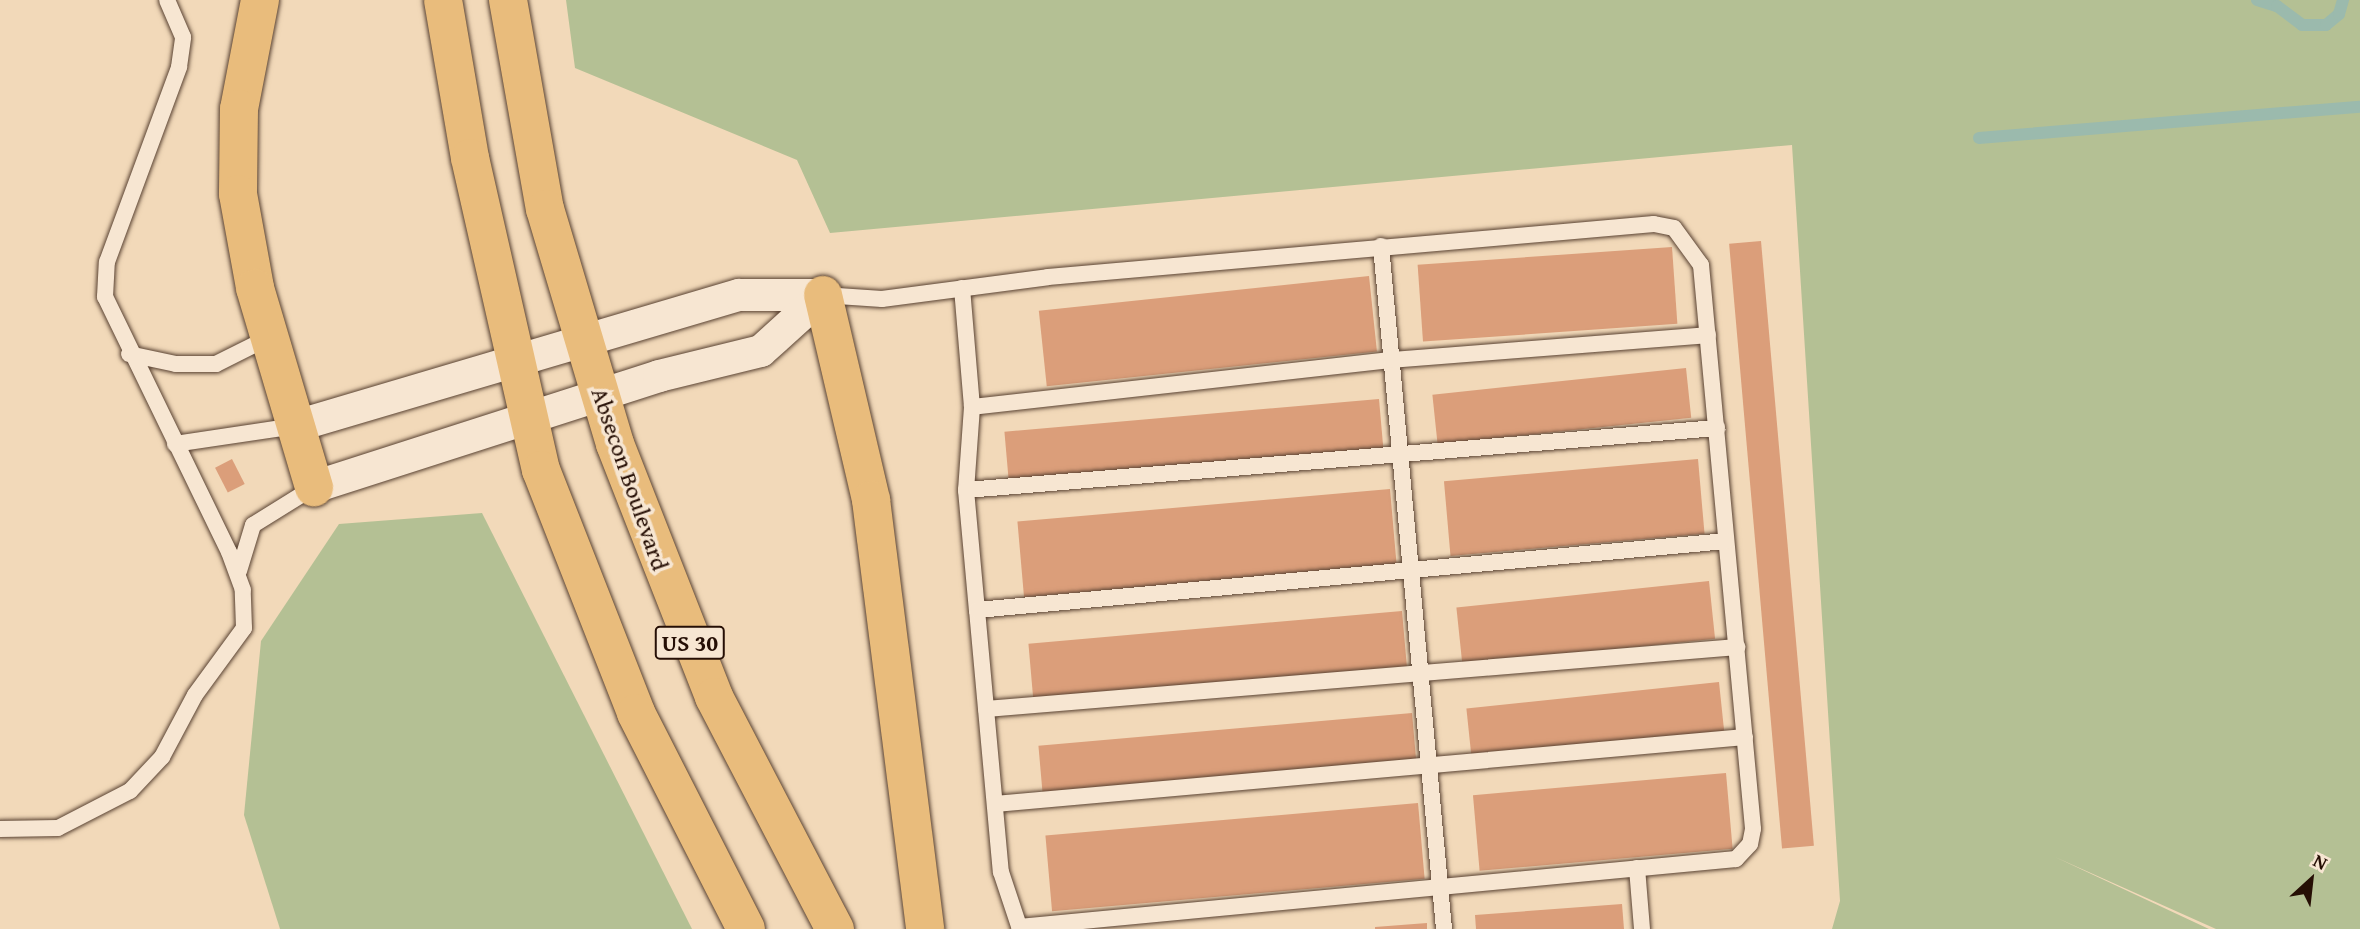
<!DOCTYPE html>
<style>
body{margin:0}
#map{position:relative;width:2360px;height:929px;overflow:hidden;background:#f2d9b9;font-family:"Gentium Book Plus",serif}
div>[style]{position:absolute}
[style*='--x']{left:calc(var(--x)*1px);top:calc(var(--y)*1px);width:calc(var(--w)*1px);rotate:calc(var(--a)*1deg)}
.green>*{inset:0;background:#b4c094}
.stream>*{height:12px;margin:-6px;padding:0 6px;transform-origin:6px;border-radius:6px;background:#9bbaad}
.building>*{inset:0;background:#db9e7a;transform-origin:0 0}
.roads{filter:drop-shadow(0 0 2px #594232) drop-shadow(0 0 2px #594232)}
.lane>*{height:16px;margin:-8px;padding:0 8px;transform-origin:8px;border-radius:8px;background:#f7e6d2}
.street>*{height:32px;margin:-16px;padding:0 16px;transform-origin:16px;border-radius:16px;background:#f7e6d2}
.highway>*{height:38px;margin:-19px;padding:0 19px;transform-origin:19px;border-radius:19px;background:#e9bc7c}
span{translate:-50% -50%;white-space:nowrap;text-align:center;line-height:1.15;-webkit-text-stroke:7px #f7e6d2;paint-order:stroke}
.shield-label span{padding:2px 5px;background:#f7e6d2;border:2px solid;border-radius:5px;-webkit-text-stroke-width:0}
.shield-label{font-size:23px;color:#260f05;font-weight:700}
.street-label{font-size:24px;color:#260f05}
.north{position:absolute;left:2276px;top:845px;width:70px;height:70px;-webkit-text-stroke:5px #f7e6d2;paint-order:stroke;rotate:27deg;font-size:19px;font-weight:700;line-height:28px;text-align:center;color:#260f05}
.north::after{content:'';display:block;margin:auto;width:24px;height:32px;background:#260f05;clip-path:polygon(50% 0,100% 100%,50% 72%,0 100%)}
</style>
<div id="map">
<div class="green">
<i style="clip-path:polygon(566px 0,2360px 0,2360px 929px,2216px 929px,2055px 857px,2209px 929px,1832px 929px,1840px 901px,1792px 145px,830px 233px,797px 160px,575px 68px)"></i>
<i style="clip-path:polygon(482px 513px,692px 929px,280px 929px,244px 815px,261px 641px,339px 524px)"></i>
</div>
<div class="stream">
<i style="--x:2257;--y:0;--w:21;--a:17"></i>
<i style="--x:2277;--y:6;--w:31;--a:37"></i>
<i style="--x:2302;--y:25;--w:24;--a:0"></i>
<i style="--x:2326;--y:25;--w:17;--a:-40"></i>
<i style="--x:2339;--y:14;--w:15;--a:-74"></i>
<i style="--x:1979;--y:138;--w:382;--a:-4.7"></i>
</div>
<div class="building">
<i style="left:1761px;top:241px;width:607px;height:32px;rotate:85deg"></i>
<i style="left:1672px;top:247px;width:77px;height:255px;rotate:86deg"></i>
<i style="left:1369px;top:276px;width:76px;height:332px;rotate:84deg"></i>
<i style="left:1686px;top:368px;width:50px;height:255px;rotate:84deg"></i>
<i style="left:1379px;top:399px;width:49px;height:376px;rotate:85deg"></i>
<i style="left:232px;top:459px;width:28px;height:19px;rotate:63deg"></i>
<i style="left:1698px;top:459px;width:75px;height:255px;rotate:85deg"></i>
<i style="left:1390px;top:489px;width:76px;height:374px;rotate:85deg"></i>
<i style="left:1709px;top:581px;width:58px;height:254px;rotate:84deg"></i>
<i style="left:1402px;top:611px;width:58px;height:375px;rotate:85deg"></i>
<i style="left:1719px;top:682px;width:50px;height:254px;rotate:84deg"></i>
<i style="left:1412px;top:713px;width:49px;height:375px;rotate:85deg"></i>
<i style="left:1726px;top:773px;width:76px;height:254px;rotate:85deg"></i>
<i style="left:1418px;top:803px;width:76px;height:374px;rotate:85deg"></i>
<i style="clip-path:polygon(1622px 904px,1624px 929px,1476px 929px,1475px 915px)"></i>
<i style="clip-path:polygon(1427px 923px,1427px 929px,1375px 929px,1375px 927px)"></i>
</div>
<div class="roads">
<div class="lane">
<i style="--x:1381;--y:246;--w:686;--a:84.73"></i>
<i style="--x:962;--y:288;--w:119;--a:85.2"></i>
<i style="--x:972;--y:407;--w:83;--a:94.1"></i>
<i style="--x:966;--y:490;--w:121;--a:84.8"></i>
<i style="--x:977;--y:610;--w:263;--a:84.8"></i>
<i style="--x:1001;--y:872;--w:60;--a:71.6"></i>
<i style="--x:823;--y:295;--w:59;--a:3.9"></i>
<i style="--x:882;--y:299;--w:167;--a:-7.5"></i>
<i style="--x:1048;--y:277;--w:608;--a:-5"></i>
<i style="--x:1654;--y:224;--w:20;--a:11"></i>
<i style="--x:1674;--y:228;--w:46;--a:53.9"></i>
<i style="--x:1701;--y:265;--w:566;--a:84.73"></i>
<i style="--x:1753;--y:829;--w:15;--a:101"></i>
<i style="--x:1750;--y:844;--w:21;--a:133"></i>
<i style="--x:1736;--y:859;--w:720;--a:174.58"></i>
<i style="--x:129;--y:354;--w:48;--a:12"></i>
<i style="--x:176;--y:364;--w:40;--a:0"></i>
<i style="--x:216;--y:364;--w:60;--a:-26.6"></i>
<i style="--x:972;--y:407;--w:422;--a:-6.4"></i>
<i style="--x:1391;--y:360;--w:318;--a:-4.5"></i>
<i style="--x:175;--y:444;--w:122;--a:-8.5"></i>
<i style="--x:966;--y:490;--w:754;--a:-4.72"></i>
<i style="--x:239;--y:571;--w:48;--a:-73.1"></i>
<i style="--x:253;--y:525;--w:72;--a:-31.9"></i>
<i style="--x:977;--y:610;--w:752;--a:-5.26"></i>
<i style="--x:986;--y:709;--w:754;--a:-4.72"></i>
<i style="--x:995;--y:804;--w:753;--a:-5.1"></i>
<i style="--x:0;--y:829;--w:58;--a:-1"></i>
<i style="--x:58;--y:828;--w:81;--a:-27.2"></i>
<i style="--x:130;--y:791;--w:47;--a:-46.7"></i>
<i style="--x:162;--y:757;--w:70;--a:-62"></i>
<i style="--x:195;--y:695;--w:83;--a:-53.8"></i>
<i style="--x:244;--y:628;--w:38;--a:-92"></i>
<i style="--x:243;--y:590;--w:40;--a:-110.2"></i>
<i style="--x:229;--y:552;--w:284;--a:-115.9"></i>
<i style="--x:105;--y:297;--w:35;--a:-87"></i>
<i style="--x:107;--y:262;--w:208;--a:-69.7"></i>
<i style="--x:179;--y:67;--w:30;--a:-82"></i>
<i style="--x:183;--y:37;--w:40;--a:-113.4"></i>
<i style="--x:1637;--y:868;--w:61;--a:85.3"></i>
</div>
<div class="street">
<i style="--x:296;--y:426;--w:462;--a:-16.5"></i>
<i style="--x:739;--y:295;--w:84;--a:0"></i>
<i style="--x:314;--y:487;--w:362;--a:-17.8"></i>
<i style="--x:659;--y:376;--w:105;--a:-13.8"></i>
<i style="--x:761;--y:351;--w:84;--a:-42.1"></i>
</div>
<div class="highway">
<i style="--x:260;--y:0;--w:111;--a:100.9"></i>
<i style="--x:239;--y:109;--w:85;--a:90.7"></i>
<i style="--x:238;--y:194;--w:96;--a:79.7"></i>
<i style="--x:255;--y:288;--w:208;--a:73.5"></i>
<i style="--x:443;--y:0;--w:160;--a:80.3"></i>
<i style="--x:470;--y:158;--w:320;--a:77.2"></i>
<i style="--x:541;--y:470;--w:261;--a:68.6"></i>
<i style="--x:636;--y:713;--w:242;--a:63"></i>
<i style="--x:508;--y:0;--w:212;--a:80"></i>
<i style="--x:545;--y:209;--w:245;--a:73.4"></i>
<i style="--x:615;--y:444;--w:272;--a:68.6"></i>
<i style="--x:714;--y:697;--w:262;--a:62.5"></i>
<i style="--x:823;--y:295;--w:211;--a:76.8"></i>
<i style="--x:871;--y:500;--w:432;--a:82.8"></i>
</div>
</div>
<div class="shield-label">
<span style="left:690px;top:643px">US 30</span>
</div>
<div class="street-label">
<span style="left:630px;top:479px;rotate:71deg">Absecon Boulevard</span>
</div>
<div class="north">N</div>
</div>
